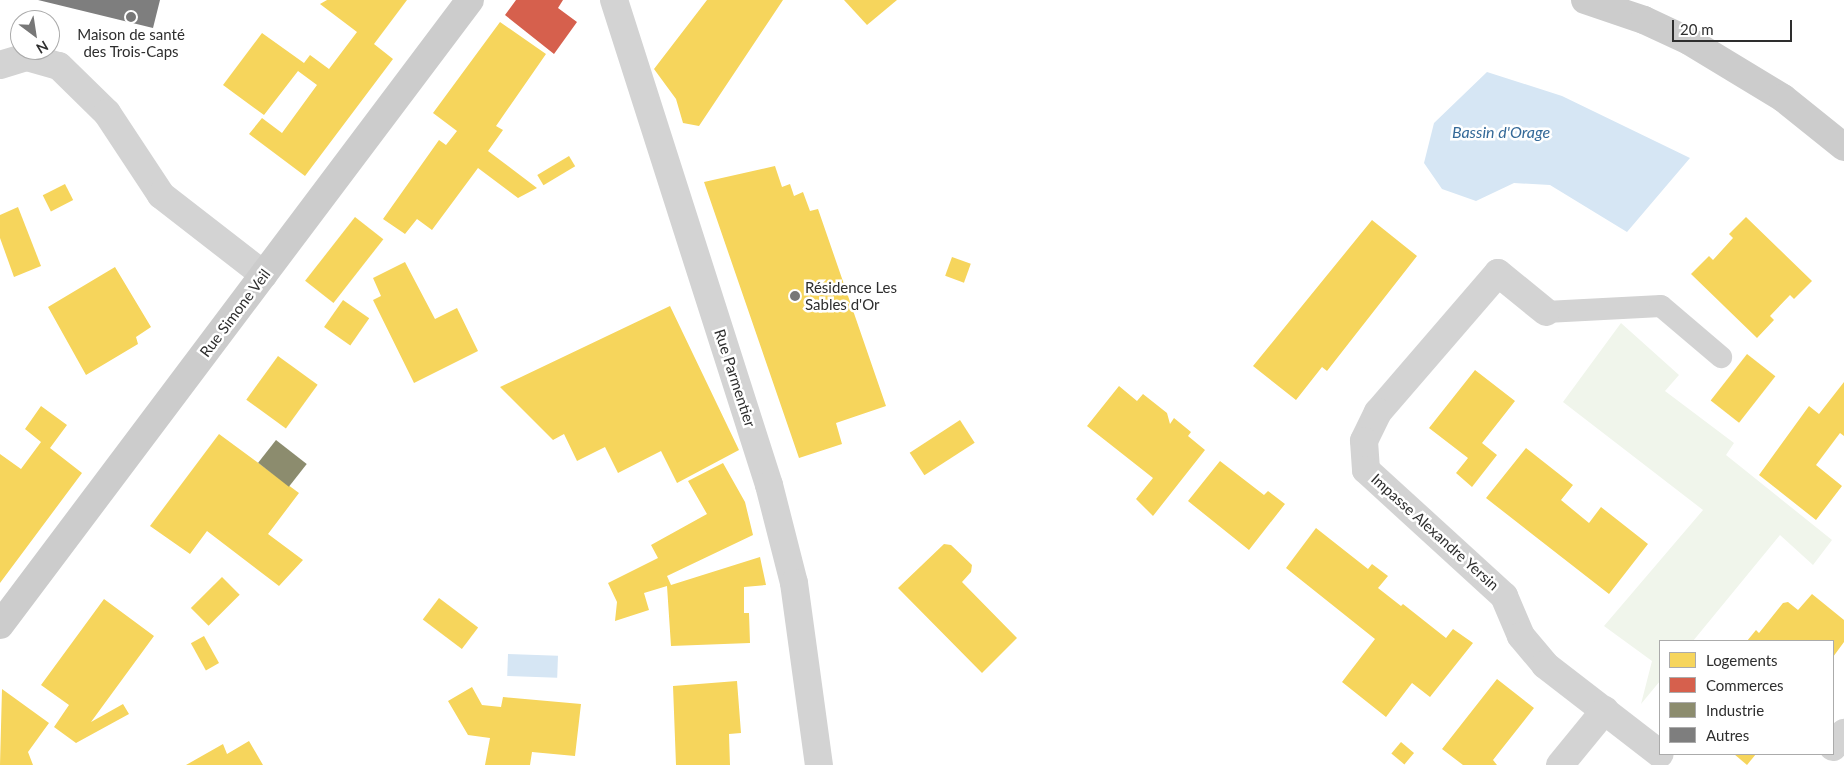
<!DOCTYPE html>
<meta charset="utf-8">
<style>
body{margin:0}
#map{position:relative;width:1844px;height:765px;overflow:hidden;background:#fff;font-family:Lato,sans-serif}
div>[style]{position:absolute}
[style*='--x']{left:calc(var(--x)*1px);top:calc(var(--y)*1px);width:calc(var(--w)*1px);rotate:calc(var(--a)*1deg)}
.green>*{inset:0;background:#f0f5eb}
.water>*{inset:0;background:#d6e6f4;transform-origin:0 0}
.homes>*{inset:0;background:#f6d55c;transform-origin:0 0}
.shops>*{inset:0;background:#d6604d}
.industry>*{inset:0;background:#8c8c6e;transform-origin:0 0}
.building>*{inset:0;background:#7e7e7e}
.lane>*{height:22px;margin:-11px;padding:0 11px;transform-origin:11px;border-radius:11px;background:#d3d3d3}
.street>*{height:28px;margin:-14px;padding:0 14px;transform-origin:14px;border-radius:14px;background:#d3d3d3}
.secondary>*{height:28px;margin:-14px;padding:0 14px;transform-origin:14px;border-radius:14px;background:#ccc}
.dots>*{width:14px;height:14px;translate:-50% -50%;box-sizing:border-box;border:2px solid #fff;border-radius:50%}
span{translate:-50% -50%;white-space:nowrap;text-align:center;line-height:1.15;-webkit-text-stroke:5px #fff;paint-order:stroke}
.poi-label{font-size:15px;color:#2e2e2e}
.left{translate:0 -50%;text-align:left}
.street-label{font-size:15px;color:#2e2e2e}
.water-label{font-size:16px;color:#346998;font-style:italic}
.legend{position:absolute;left:1659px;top:640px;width:175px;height:115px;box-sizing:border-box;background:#fff;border:1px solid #ababab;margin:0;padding:6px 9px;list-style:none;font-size:15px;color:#2e2e2e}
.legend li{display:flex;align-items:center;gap:10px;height:25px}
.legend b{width:25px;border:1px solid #ababab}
.north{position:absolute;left:10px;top:10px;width:50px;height:50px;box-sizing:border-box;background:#fff;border:1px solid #ababab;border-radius:50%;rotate:149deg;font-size:14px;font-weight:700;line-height:20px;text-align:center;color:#2e2e2e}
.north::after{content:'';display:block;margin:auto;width:18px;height:22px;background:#777;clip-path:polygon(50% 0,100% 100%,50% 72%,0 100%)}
.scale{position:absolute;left:1672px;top:20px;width:120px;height:22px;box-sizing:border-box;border:2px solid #2e2e2e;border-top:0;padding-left:6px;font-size:15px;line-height:18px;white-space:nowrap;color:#2e2e2e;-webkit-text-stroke:4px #fff;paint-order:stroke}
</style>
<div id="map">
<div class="green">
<i style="clip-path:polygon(1621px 323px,1679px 375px,1665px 391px,1734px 443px,1726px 455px,1832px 540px,1813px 565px,1780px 535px,1693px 641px,1660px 641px,1660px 681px,1641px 704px,1652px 661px,1604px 626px,1703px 510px,1563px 402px)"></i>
</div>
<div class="water">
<i style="clip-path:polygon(1487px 72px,1562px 96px,1690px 158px,1627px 232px,1550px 185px,1514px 183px,1476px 201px,1442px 189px,1424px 163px,1434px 123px)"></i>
<i style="left:508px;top:654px;width:50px;height:22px;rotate:2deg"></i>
</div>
<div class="homes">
<i style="clip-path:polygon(327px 0,407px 0,374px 44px,393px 59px,305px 176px,249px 134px,262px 118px,282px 133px,317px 85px,298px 71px,264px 115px,223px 85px,262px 33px,304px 63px,310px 55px,329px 69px,357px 32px,320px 4px)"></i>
<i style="clip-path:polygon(707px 0,783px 0,699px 126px,683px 123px,676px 99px,654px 69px)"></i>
<i style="clip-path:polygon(844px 0,897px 0,867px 25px)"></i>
<i style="clip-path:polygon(500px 22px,546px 54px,496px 126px,503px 130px,488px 151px,537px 188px,518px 198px,478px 168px,432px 230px,417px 219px,405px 234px,383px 219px,439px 140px,446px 145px,457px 131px,433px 113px)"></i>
<i style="left:569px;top:156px;width:12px;height:37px;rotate:59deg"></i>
<i style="clip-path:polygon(775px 166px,782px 187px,790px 184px,794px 196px,803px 192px,810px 211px,818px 209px,886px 406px,836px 423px,842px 444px,799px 458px,704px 182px)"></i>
<i style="left:65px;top:184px;width:18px;height:25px;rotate:63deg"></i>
<i style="clip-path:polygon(18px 207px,41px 266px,14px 277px,0 238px,0 215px)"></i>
<i style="left:355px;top:217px;width:36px;height:81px;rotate:38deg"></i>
<i style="clip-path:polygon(1746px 217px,1812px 281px,1794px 299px,1790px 295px,1770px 316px,1774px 320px,1757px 338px,1691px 274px,1709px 256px,1713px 260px,1733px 238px,1729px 234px)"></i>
<i style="clip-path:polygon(1372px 220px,1417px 256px,1327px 371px,1322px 367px,1296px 400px,1253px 366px)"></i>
<i style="left:952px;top:257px;width:20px;height:20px;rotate:20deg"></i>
<i style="clip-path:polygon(405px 262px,435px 319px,457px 308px,478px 351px,414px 383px,373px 300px,381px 296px,373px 278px)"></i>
<i style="clip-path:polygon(115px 267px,151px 327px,136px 337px,138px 344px,86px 375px,48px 307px)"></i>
<i style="left:343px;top:300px;width:32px;height:33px;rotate:35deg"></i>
<i style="clip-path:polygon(670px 306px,739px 450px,677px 483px,661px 451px,618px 473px,605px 447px,577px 461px,564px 434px,553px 440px,500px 387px)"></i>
<i style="left:1747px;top:354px;width:36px;height:59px;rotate:38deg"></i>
<i style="left:278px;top:356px;width:49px;height:54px;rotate:36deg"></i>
<i style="clip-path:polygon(1475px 370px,1515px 401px,1482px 443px,1497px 455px,1472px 487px,1456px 473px,1468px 458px,1429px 428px)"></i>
<i style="clip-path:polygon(1844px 382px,1844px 436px,1840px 433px,1816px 465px,1842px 486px,1816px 520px,1759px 475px,1809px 406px,1819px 414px)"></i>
<i style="clip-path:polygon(1119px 386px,1137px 401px,1143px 394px,1167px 413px,1170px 424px,1174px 418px,1191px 432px,1188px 436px,1205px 450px,1153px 516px,1136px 499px,1153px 478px,1087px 426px)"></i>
<i style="clip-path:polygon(41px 406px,67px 425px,50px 448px,82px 473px,0 583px,0 454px,21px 469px,41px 442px,25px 429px)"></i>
<i style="left:960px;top:420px;width:27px;height:60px;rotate:57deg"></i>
<i style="clip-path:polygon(219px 434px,299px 493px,268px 534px,303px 560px,279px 586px,207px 531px,190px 554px,150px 526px)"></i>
<i style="clip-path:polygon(1526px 448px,1573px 485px,1561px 500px,1589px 523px,1601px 507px,1648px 544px,1609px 594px,1486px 498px)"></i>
<i style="clip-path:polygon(1220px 461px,1264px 495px,1268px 491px,1285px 504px,1249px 550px,1188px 501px)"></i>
<i style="clip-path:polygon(723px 463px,745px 502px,753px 535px,667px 576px,671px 585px,760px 557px,766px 585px,744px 587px,744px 613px,749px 613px,750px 643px,671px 646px,667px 586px,644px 593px,649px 610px,615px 621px,617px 602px,608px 583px,658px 558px,651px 545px,707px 514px,688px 481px)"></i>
<i style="clip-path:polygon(1316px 528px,1368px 569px,1372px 564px,1388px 576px,1378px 588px,1401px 606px,1403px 604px,1446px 638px,1453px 629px,1473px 643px,1430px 697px,1412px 683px,1386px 717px,1342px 682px,1375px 639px,1286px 568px)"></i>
<i style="clip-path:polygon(944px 544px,951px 545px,972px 565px,971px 572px,962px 582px,1017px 638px,982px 673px,898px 588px)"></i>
<i style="left:222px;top:577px;width:25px;height:44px;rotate:45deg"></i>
<i style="clip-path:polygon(1812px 594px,1844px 620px,1844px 642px,1833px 657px,1833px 641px,1747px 641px,1756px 630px,1759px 633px,1783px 603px,1788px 602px,1798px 610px)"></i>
<i style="left:439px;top:598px;width:49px;height:27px;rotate:37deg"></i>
<i style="clip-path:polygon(104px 599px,154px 636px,91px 722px,123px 704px,129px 714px,76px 743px,54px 727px,69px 705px,41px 685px)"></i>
<i style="left:204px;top:636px;width:31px;height:15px;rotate:61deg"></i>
<i style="clip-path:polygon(1497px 679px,1534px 708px,1493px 760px,1497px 765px,1463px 765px,1442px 749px)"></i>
<i style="clip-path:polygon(737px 681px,741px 733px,729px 734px,730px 765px,676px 765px,673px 686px)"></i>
<i style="clip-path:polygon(472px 687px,482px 705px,501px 707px,503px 697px,581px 704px,575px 756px,532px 752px,530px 765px,485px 765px,490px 738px,468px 735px,448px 701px)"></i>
<i style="clip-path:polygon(2px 689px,49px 723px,28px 752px,33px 765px,0 765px)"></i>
<i style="clip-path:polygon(249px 741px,263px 765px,186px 765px,223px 744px,227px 754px)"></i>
<i style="left:1401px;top:742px;width:17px;height:15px;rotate:40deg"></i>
<i style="clip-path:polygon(1734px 754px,1756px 754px,1747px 765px)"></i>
</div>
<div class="shops">
<i style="clip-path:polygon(516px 0,563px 0,558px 8px,577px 22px,554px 54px,505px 15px)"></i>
</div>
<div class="industry">
<i style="left:276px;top:440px;width:39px;height:29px;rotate:38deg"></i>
</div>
<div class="building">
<i style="clip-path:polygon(38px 0,160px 0,153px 28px)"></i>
</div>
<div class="lane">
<i style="--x:1546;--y:312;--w:115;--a:-3"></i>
<i style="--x:1661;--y:306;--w:79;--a:40.4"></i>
</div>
<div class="street">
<i style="--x:614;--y:0;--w:509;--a:72.28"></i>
<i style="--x:769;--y:485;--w:101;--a:75.7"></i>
<i style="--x:794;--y:583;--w:184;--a:82.2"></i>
<i style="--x:0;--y:65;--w:28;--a:-17"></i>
<i style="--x:27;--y:57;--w:33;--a:16"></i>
<i style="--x:59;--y:66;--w:67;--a:44.4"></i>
<i style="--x:107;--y:113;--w:98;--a:56.6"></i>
<i style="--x:161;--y:195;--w:130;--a:37.8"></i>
<i style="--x:1546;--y:312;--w:62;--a:-140.9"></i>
<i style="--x:1498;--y:273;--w:184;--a:130.8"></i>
<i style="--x:1378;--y:412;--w:32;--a:116"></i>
<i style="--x:1364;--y:441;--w:29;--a:86"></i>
<i style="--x:1366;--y:470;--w:187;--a:42.4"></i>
<i style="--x:1504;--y:596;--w:43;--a:67"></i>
<i style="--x:1521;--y:636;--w:38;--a:50"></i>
<i style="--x:1545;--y:665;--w:145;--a:37.7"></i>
<i style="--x:1833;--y:747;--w:18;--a:-52"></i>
<i style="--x:1560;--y:765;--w:71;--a:-50.7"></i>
</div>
<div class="secondary">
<i style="--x:1585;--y:0;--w:62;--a:18.7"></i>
<i style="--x:1644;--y:20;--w:50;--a:25"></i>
<i style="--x:1689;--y:41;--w:110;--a:31.2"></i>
<i style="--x:1783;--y:98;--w:78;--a:38.8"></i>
<i style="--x:0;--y:625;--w:782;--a:-53.06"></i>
</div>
<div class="dots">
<i style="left:131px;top:17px;background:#777"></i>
<i style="left:795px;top:296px;background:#777"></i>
</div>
<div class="poi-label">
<span style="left:131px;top:43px">Maison de santé<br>des Trois-Caps</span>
<span class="left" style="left:805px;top:296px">Résidence Les<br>Sables d'Or</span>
</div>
<div class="street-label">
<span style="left:235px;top:313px;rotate:-53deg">Rue Simone Veil</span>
<span style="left:735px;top:378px;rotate:72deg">Rue Parmentier</span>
<span style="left:1435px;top:532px;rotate:42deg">Impasse Alexandre Yersin</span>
</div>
<div class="water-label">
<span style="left:1501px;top:132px">Bassin d'Orage</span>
</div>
<ul class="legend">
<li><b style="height:14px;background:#f6d55c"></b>Logements</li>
<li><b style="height:14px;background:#d6604d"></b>Commerces</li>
<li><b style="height:14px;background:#8c8c6e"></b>Industrie</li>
<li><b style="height:14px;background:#7e7e7e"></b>Autres</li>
</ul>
<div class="north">N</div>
<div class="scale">20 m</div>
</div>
